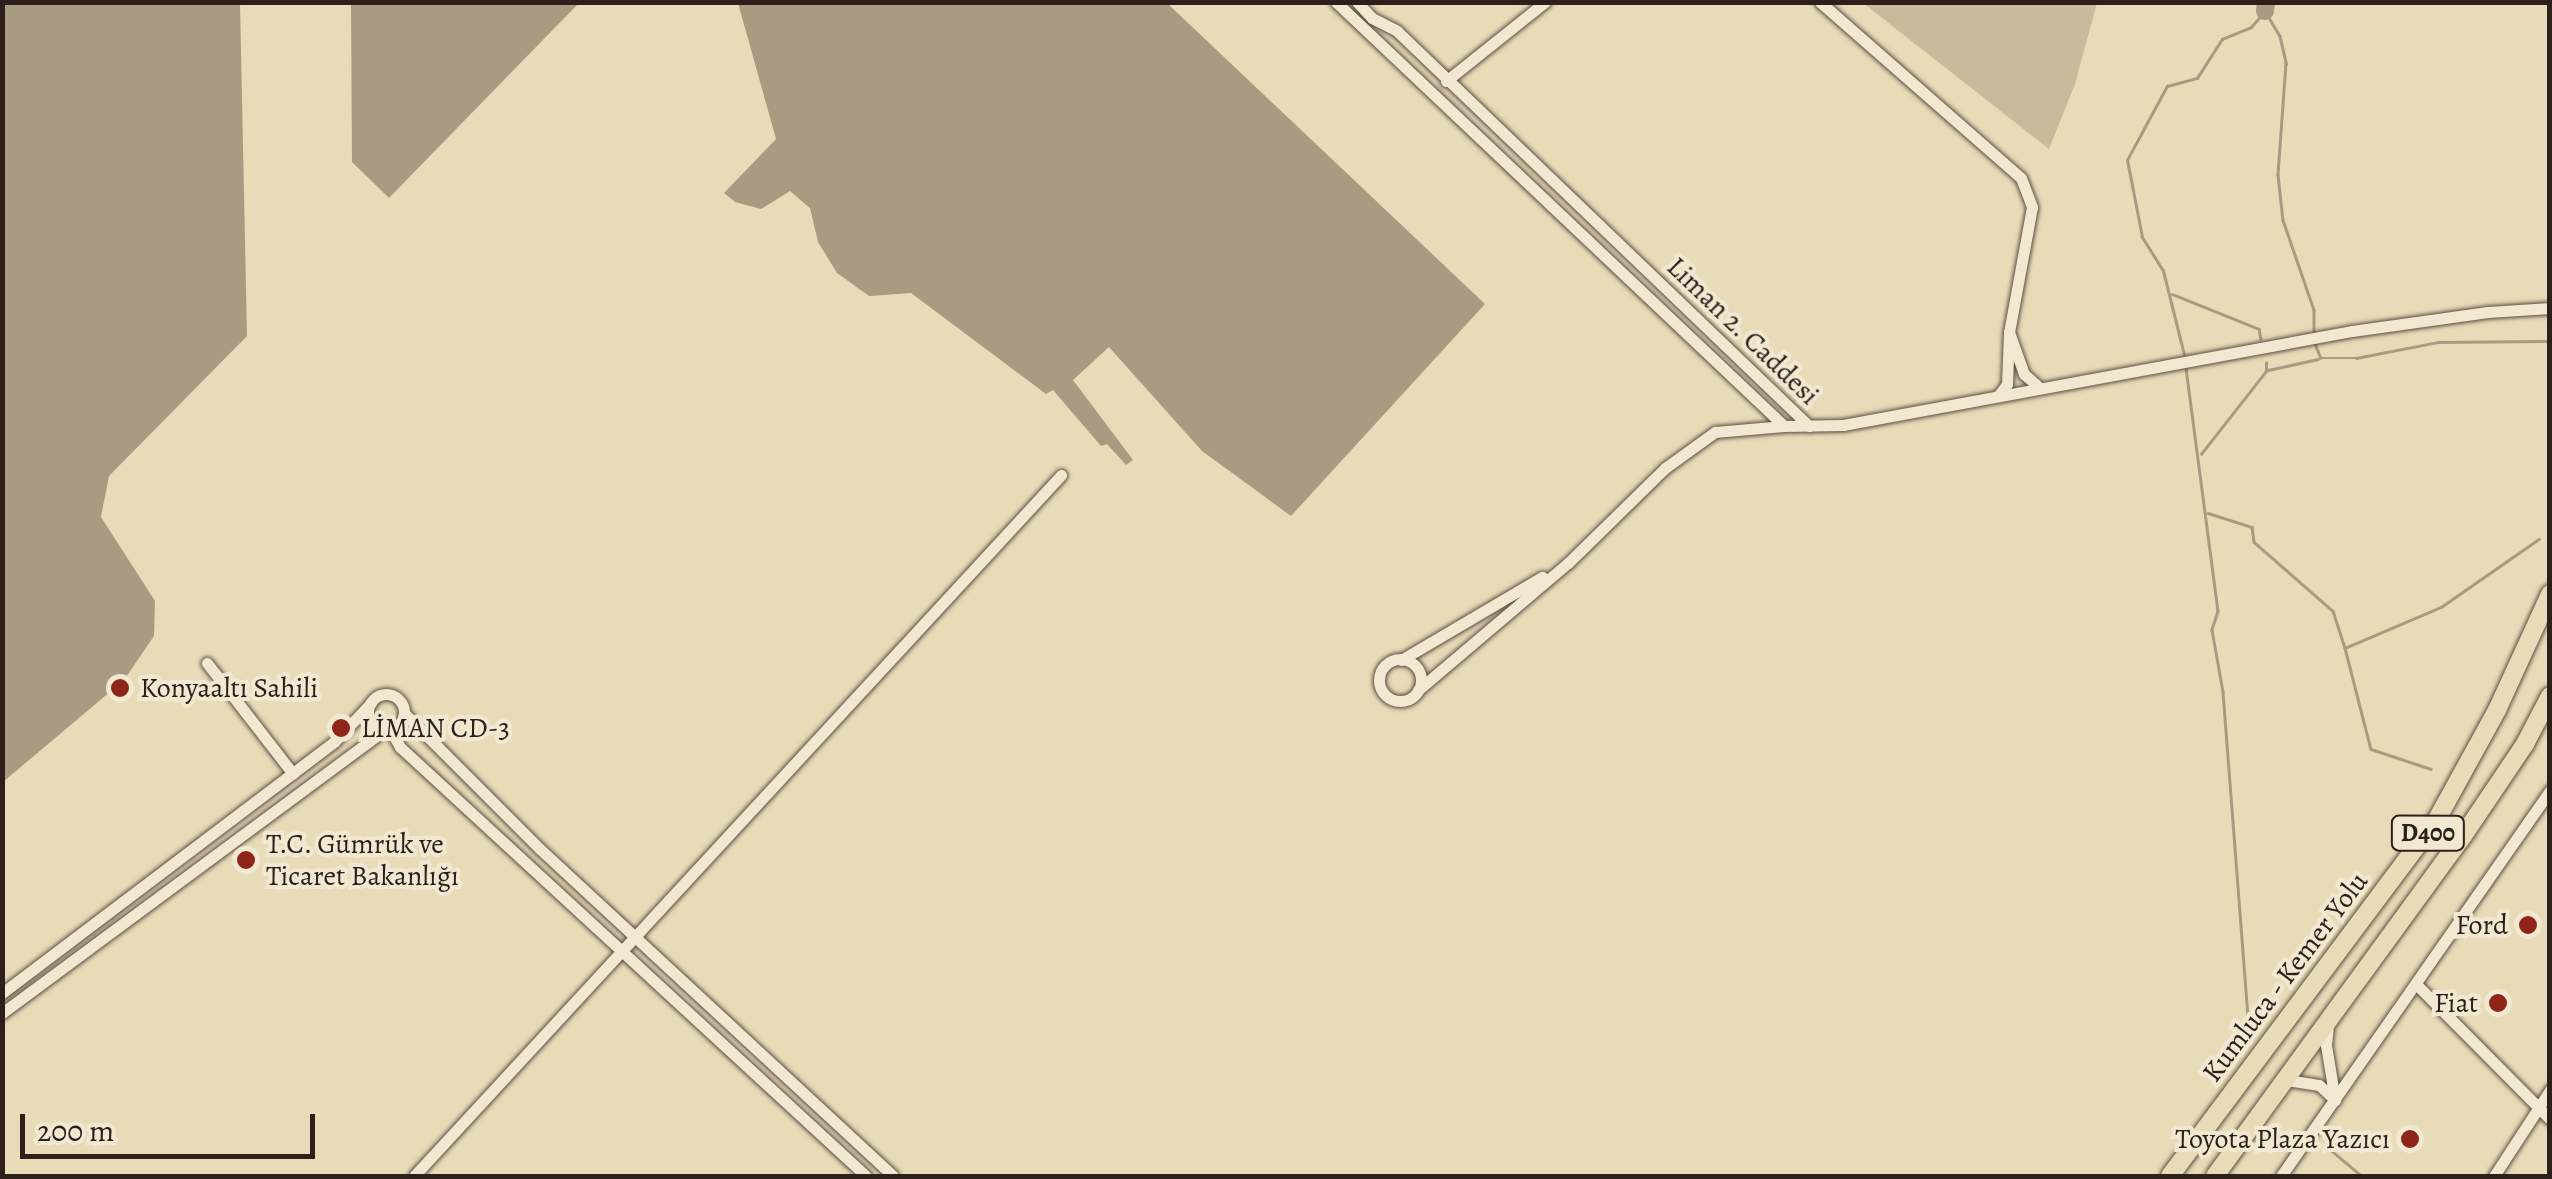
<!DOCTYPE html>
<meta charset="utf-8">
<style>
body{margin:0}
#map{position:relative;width:2552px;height:1179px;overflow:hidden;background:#e8dbb8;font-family:Alegreya,serif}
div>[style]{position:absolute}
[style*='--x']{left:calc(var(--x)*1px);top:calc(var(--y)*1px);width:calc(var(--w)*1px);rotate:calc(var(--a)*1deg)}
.green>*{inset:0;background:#c8bb9d}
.water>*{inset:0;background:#a89b82}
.stream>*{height:2.5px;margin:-1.25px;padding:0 1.25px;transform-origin:1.25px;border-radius:1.25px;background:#a89b82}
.river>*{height:18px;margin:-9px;padding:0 9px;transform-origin:9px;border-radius:9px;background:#a89b82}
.roads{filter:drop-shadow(0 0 2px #5c4f42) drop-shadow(0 0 2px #5c4f42)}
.minor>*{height:11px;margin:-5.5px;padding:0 5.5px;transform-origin:5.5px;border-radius:5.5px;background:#f0e8d1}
.minor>.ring{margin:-5.5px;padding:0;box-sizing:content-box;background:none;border:11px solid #f0e8d1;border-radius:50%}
.highway>*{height:18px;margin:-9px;padding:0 9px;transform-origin:9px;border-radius:9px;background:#e8dbb8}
.dots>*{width:28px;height:28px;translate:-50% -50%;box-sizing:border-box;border:5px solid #f0e8d1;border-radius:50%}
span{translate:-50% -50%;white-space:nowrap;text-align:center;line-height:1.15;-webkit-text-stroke:8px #f0e8d1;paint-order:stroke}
.shield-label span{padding:2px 8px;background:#f0e8d1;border:2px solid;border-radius:8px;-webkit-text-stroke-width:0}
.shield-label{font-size:25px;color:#2d201a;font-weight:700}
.street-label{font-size:28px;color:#2d201a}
.poi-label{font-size:28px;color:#2d201a}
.left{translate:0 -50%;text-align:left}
.right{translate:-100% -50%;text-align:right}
.frame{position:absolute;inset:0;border:5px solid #2d201a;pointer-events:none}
.scale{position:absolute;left:20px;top:1114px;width:295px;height:45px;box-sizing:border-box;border:5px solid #2d201a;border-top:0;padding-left:12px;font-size:30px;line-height:35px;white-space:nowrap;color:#2d201a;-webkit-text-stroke:8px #f0e8d1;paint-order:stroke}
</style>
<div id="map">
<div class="green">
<i style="clip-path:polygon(1863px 3px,2097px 3px,2075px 84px,2049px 149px)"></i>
</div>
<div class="water">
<i style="clip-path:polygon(3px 2px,240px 3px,247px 336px,109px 476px,101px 517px,155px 601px,154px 636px,124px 680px,3px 782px)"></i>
<i style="clip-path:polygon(351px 3px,351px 2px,579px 3px,389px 198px,352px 162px)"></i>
<i style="clip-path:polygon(738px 3px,1167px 3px,1485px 304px,1291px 516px,1202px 451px,1109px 347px,1073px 380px,1133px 460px,1126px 465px,1107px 444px,1101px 446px,1053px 390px,1046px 394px,911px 293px,869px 296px,837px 273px,818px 242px,810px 208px,790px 191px,761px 209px,735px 202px,724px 193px,776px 139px)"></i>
</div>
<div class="stream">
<i style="--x:2172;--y:294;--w:94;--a:21.9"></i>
<i style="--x:2259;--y:329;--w:10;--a:79"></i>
<i style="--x:2314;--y:341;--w:18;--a:68"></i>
<i style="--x:2321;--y:358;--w:35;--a:0"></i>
<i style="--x:2356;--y:358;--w:84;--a:-11"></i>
<i style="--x:2438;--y:342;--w:110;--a:-0.5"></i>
<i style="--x:2184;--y:355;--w:87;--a:-104"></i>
<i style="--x:2163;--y:271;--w:40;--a:-122"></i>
<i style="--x:2142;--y:237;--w:78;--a:-101"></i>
<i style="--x:2127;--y:160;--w:84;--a:-61.6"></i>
<i style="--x:2167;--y:86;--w:31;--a:-15"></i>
<i style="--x:2197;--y:78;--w:46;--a:-57.3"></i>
<i style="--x:2222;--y:39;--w:31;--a:-22"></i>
<i style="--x:2251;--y:27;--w:21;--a:-49"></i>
<i style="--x:2265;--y:11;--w:29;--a:59"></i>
<i style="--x:2280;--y:36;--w:28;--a:77"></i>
<i style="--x:2286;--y:63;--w:112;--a:94.1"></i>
<i style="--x:2278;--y:175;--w:45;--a:83.7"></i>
<i style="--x:2283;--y:220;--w:95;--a:71"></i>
<i style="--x:2314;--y:310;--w:23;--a:90"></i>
<i style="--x:2186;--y:368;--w:245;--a:82.5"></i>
<i style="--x:2218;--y:611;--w:20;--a:108"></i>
<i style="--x:2212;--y:630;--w:63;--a:79.9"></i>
<i style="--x:2223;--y:692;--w:326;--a:85.6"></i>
<i style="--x:2268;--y:370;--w:51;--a:-12.4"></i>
<i style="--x:2201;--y:454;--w:105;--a:-51.9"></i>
<i style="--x:2266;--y:371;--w:8;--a:-90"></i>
<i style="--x:2208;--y:513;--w:46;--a:17.7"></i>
<i style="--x:2252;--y:527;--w:15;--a:82"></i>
<i style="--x:2254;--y:542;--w:105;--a:41.1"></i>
<i style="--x:2333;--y:611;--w:39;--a:72"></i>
<i style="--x:2345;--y:648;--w:104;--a:-23.1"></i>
<i style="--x:2441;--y:607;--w:119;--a:-34.8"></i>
<i style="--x:2345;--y:648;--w:104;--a:75.6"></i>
<i style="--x:2371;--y:749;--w:63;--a:18.4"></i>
<i style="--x:2332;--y:1151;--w:39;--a:40"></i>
</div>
<div class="river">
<i style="--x:2265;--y:11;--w:9;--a:-84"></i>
</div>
<div class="roads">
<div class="minor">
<i style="--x:1336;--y:2;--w:617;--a:43.42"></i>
<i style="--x:1784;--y:426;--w:59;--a:-1"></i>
<i style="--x:1843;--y:425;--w:518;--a:-10.46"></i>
<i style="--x:2352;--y:331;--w:137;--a:-8"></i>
<i style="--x:2488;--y:312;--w:62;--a:-3.7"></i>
<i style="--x:1357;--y:2;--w:22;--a:47"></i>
<i style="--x:1372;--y:18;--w:28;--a:27"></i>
<i style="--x:1397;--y:31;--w:571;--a:43.79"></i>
<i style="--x:1820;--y:2;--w:267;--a:41.2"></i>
<i style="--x:2021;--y:178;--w:31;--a:69"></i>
<i style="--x:2032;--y:207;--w:127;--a:100.4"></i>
<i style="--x:1446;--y:81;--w:127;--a:-38.6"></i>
<i style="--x:1998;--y:396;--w:15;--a:-53"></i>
<i style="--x:2007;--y:384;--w:52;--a:-87.8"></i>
<i style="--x:2009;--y:332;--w:45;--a:70.3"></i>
<i style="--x:2024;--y:374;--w:21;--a:41"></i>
<i class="ring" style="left:1379px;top:659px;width:31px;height:31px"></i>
<i style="--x:1401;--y:660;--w:164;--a:-30.5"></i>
<i style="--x:207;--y:663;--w:140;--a:52.2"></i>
<i style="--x:1418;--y:690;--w:197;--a:-40.3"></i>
<i style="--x:1568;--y:563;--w:136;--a:-44.4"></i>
<i style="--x:1665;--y:468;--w:62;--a:-35.8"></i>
<i style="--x:1715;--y:432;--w:69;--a:-5"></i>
<i class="ring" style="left:368px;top:694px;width:25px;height:25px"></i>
<i style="--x:404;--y:713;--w:192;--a:45"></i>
<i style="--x:540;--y:849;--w:481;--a:42.8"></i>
<i style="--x:390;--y:729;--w:21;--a:61"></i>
<i style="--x:400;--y:747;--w:633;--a:42.63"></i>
<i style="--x:2417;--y:985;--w:189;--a:45.2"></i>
<i style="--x:2;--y:993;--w:416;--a:-37.1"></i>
<i style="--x:334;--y:742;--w:54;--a:-46.5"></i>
<i style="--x:2;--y:1013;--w:476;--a:-36.5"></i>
<i style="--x:2328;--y:1026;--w:19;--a:96"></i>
<i style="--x:2326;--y:1045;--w:56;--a:80.7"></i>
<i style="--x:2287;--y:1080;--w:32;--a:9"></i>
<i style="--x:2319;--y:1085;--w:22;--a:43"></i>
<i style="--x:414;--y:1176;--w:954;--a:-47.29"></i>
<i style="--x:2281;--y:1176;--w:470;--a:-55.1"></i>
<i style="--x:2494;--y:1176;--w:103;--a:-56.9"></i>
</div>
<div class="highway">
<i style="--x:2170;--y:1176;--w:444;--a:-53.2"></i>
<i style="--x:2436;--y:821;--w:127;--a:-61.2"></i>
<i style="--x:2497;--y:710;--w:128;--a:-65.4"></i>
<i style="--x:2215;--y:1176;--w:421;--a:-53.9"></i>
<i style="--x:2463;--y:836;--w:111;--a:-56"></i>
<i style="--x:2525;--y:744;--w:54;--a:-62.5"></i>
</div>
</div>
<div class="dots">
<i style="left:120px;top:688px;background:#8f2418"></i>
<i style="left:341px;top:728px;background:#8f2418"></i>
<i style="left:246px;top:860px;background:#8f2418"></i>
<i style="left:2528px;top:925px;background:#8f2418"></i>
<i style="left:2498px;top:1003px;background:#8f2418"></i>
<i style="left:2410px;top:1139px;background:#8f2418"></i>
</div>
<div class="shield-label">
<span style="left:2428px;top:833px">D400</span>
</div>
<div class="street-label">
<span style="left:1743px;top:331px;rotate:44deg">Liman 2. Caddesi</span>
<span style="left:2285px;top:977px;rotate:-53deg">Kumluca - Kemer Yolu</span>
</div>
<div class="poi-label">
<span class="left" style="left:140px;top:688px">Konyaaltı Sahili</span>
<span class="left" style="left:361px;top:728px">LİMAN CD-3</span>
<span class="left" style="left:266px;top:860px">T.C. Gümrük ve<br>Ticaret Bakanlığı</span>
<span class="right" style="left:2508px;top:925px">Ford</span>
<span class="right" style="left:2478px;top:1003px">Fiat</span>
<span class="right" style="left:2390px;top:1139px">Toyota Plaza Yazıcı</span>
</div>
<div class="frame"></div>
<div class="scale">200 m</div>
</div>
